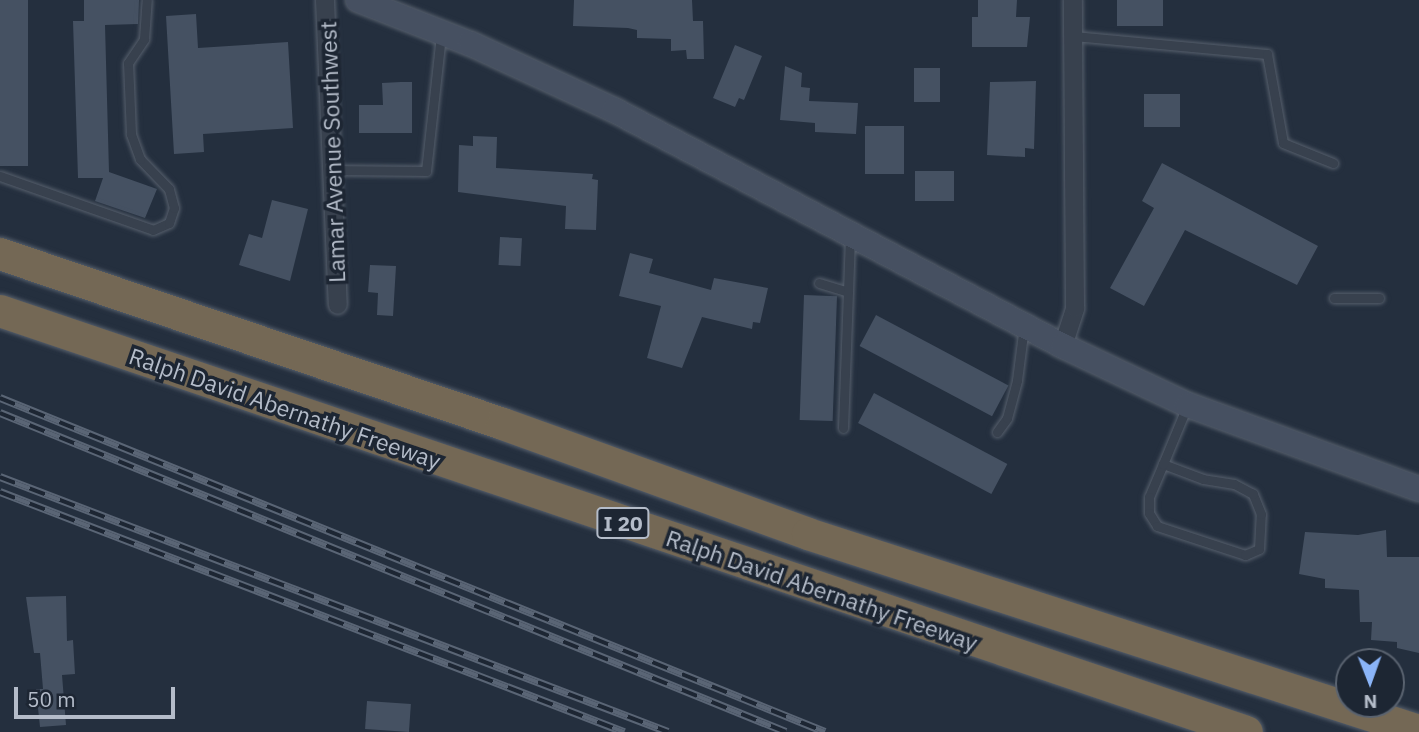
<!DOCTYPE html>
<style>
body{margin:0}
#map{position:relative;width:1419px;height:732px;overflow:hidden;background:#242f3e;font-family:"IBM Plex Sans",sans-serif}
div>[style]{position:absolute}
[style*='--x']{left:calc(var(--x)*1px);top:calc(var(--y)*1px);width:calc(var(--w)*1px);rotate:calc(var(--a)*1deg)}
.building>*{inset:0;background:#455162;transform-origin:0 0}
.roads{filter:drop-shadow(0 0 2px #565f6c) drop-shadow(0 0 2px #565f6c)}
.service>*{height:9px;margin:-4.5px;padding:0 4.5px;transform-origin:4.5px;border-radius:4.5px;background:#38414e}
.minor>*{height:18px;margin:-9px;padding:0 9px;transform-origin:9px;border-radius:9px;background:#38414e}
.secondary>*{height:24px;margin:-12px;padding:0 12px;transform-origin:12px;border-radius:12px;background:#465061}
.motorway>*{height:32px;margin:-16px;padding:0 16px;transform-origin:16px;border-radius:16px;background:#746855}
.rail>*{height:8px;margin-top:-4px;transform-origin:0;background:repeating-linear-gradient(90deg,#1d2633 0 16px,#5a6575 0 32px);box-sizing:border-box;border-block:2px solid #5a6575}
span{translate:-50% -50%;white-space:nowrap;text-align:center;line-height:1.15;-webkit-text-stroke:7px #1d2633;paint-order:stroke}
.shield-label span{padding:2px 5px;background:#1d2633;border:2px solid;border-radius:5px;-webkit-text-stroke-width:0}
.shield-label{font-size:21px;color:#b4bcc9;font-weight:700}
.street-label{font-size:23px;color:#b4bcc9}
.north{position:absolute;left:1335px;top:648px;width:70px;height:70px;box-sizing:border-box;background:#1d2633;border:2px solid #59626f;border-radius:50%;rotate:179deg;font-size:19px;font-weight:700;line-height:28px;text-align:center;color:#b4bcc9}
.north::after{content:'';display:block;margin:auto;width:24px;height:32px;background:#8ab4f8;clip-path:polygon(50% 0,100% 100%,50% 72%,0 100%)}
.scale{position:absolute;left:14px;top:687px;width:161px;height:32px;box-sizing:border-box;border:4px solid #b4bcc9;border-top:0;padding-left:9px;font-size:21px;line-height:24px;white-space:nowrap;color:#b4bcc9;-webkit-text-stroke:5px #1d2633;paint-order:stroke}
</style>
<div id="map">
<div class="building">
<i style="left:0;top:0;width:28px;height:166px"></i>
<i style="clip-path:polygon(84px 0,139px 0,138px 24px,105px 25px,109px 172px,157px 189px,145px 218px,95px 201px,103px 178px,78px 178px,73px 21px,84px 21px)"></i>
<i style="clip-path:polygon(574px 0,692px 0,693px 21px,703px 21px,704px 59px,687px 59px,686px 50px,671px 51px,671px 39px,637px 38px,637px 30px,628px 28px,573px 26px)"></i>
<i style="clip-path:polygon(978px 0,1017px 0,1016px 17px,1030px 17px,1027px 47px,972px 47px,972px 17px,978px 17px)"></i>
<i style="left:1117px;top:0;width:46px;height:26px"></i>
<i style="clip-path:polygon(196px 14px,198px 48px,288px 42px,293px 128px,203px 134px,204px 152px,174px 154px,166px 16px)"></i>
<i style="clip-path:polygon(735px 45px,762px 56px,744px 100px,739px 98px,735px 107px,713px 98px)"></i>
<i style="clip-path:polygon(785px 66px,802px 73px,801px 87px,810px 88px,809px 101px,858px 103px,856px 134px,815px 132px,815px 123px,780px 120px)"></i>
<i style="left:940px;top:68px;width:34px;height:26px;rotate:90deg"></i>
<i style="clip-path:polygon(1036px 81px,1034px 149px,1025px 148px,1025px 157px,987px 155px,990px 82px)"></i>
<i style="clip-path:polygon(401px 82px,412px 82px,412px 133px,359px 133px,359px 105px,383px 105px,382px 83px)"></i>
<i style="left:1144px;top:94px;width:36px;height:33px"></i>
<i style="left:865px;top:126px;width:39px;height:48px"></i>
<i style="clip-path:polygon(473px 136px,497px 137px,496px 168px,593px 174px,592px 179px,598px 180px,596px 230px,565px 229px,566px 206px,458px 192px,459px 145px,473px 146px)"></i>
<i style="clip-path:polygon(1162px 163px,1318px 246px,1297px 285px,1185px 230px,1144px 306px,1110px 288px,1154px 208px,1142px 201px)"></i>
<i style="left:915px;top:171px;width:39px;height:30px"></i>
<i style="clip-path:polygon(272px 200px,308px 209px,290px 281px,239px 265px,249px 234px,262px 238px)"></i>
<i style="left:500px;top:237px;width:22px;height:28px;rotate:3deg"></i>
<i style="clip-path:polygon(630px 253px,653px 259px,649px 273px,711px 290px,714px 278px,768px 288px,760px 323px,753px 322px,752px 329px,702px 317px,682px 368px,647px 358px,661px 306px,619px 296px)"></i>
<i style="clip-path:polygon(370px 265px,396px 266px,393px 316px,377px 315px,378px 293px,368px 292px)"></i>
<i style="left:804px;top:295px;width:33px;height:125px;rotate:2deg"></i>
<i style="left:876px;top:315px;width:150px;height:35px;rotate:28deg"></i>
<i style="left:874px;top:393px;width:151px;height:34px;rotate:28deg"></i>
<i style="clip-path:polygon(1386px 530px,1387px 557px,1419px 557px,1419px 653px,1397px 648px,1397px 642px,1371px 640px,1372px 622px,1360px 622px,1359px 590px,1325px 588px,1325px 579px,1299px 574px,1305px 532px,1358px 535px)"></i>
<i style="clip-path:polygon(66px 596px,67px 641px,73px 640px,75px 674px,62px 675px,66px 725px,40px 727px,36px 689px,43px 689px,40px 653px,34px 653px,26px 597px)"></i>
<i style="left:367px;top:701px;width:44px;height:28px;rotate:4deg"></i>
</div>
<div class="roads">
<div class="service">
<i style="--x:1073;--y:36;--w:195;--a:5.3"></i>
<i style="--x:1267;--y:54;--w:90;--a:79.8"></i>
<i style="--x:1283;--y:143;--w:54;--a:21.8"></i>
<i style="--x:333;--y:170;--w:93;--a:0.6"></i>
<i style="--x:426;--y:171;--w:137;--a:-83.7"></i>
<i style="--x:0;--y:176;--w:162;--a:19.4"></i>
<i style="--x:153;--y:230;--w:17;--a:-24"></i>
<i style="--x:169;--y:223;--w:16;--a:-72"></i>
<i style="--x:174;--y:208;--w:20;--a:-105"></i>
<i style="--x:169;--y:189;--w:42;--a:-134"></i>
<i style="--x:140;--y:159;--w:27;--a:-110"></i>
<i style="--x:131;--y:134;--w:71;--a:-92.4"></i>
<i style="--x:128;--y:63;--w:29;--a:-56"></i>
<i style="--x:144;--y:39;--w:39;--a:-86"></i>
<i style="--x:819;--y:283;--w:30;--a:17"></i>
<i style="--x:1334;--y:298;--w:45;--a:0"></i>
<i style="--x:843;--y:428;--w:191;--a:-87.9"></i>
<i style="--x:997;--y:432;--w:17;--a:-54"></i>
<i style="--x:1007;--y:418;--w:39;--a:-75"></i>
<i style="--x:1017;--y:380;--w:54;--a:-82.6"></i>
<i style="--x:1163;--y:464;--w:36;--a:113"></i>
<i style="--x:1149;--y:497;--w:16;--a:90"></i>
<i style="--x:1149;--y:513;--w:15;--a:58"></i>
<i style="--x:1157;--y:526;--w:93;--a:18.2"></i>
<i style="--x:1245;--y:555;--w:15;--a:-23"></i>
<i style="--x:1259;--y:549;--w:35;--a:-87"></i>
<i style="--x:1261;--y:514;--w:22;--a:-112"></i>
<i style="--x:1253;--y:494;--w:21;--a:-152"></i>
<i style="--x:1234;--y:484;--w:31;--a:-171"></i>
<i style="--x:1203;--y:479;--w:43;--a:-159.4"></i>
<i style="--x:1163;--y:464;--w:63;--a:-67.5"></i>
</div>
<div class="minor">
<i style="--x:325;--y:0;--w:305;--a:87.6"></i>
<i style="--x:1063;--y:346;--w:40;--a:-72"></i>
<i style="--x:1075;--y:308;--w:308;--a:-90.4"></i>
</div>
<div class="secondary">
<i style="--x:358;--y:0;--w:121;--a:21.3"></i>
<i style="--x:471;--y:44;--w:157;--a:24.8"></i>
<i style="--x:614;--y:110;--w:507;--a:27.73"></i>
<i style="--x:1063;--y:346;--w:138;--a:25.3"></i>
<i style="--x:1188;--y:405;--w:246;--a:20"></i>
</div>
<div class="motorway">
<i style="--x:0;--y:254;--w:531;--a:18.67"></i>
<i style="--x:503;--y:424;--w:324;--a:19.8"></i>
<i style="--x:808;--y:534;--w:642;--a:17.87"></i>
<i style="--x:0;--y:311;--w:1316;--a:18.66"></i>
</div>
</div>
<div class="rail">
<i style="--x:0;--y:398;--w:890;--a:22.04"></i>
<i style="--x:0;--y:413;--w:848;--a:22.09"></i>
<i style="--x:0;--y:477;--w:715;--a:20.89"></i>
<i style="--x:0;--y:492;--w:669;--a:21.04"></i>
</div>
<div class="shield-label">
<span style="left:623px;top:523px">I 20</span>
</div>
<div class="street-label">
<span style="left:332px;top:152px;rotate:-92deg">Lamar Avenue Southwest</span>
<span style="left:285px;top:408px;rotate:19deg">Ralph David Abernathy Freeway</span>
<span style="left:822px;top:590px;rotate:19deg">Ralph David Abernathy Freeway</span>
</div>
<div class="north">N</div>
<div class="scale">50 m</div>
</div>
